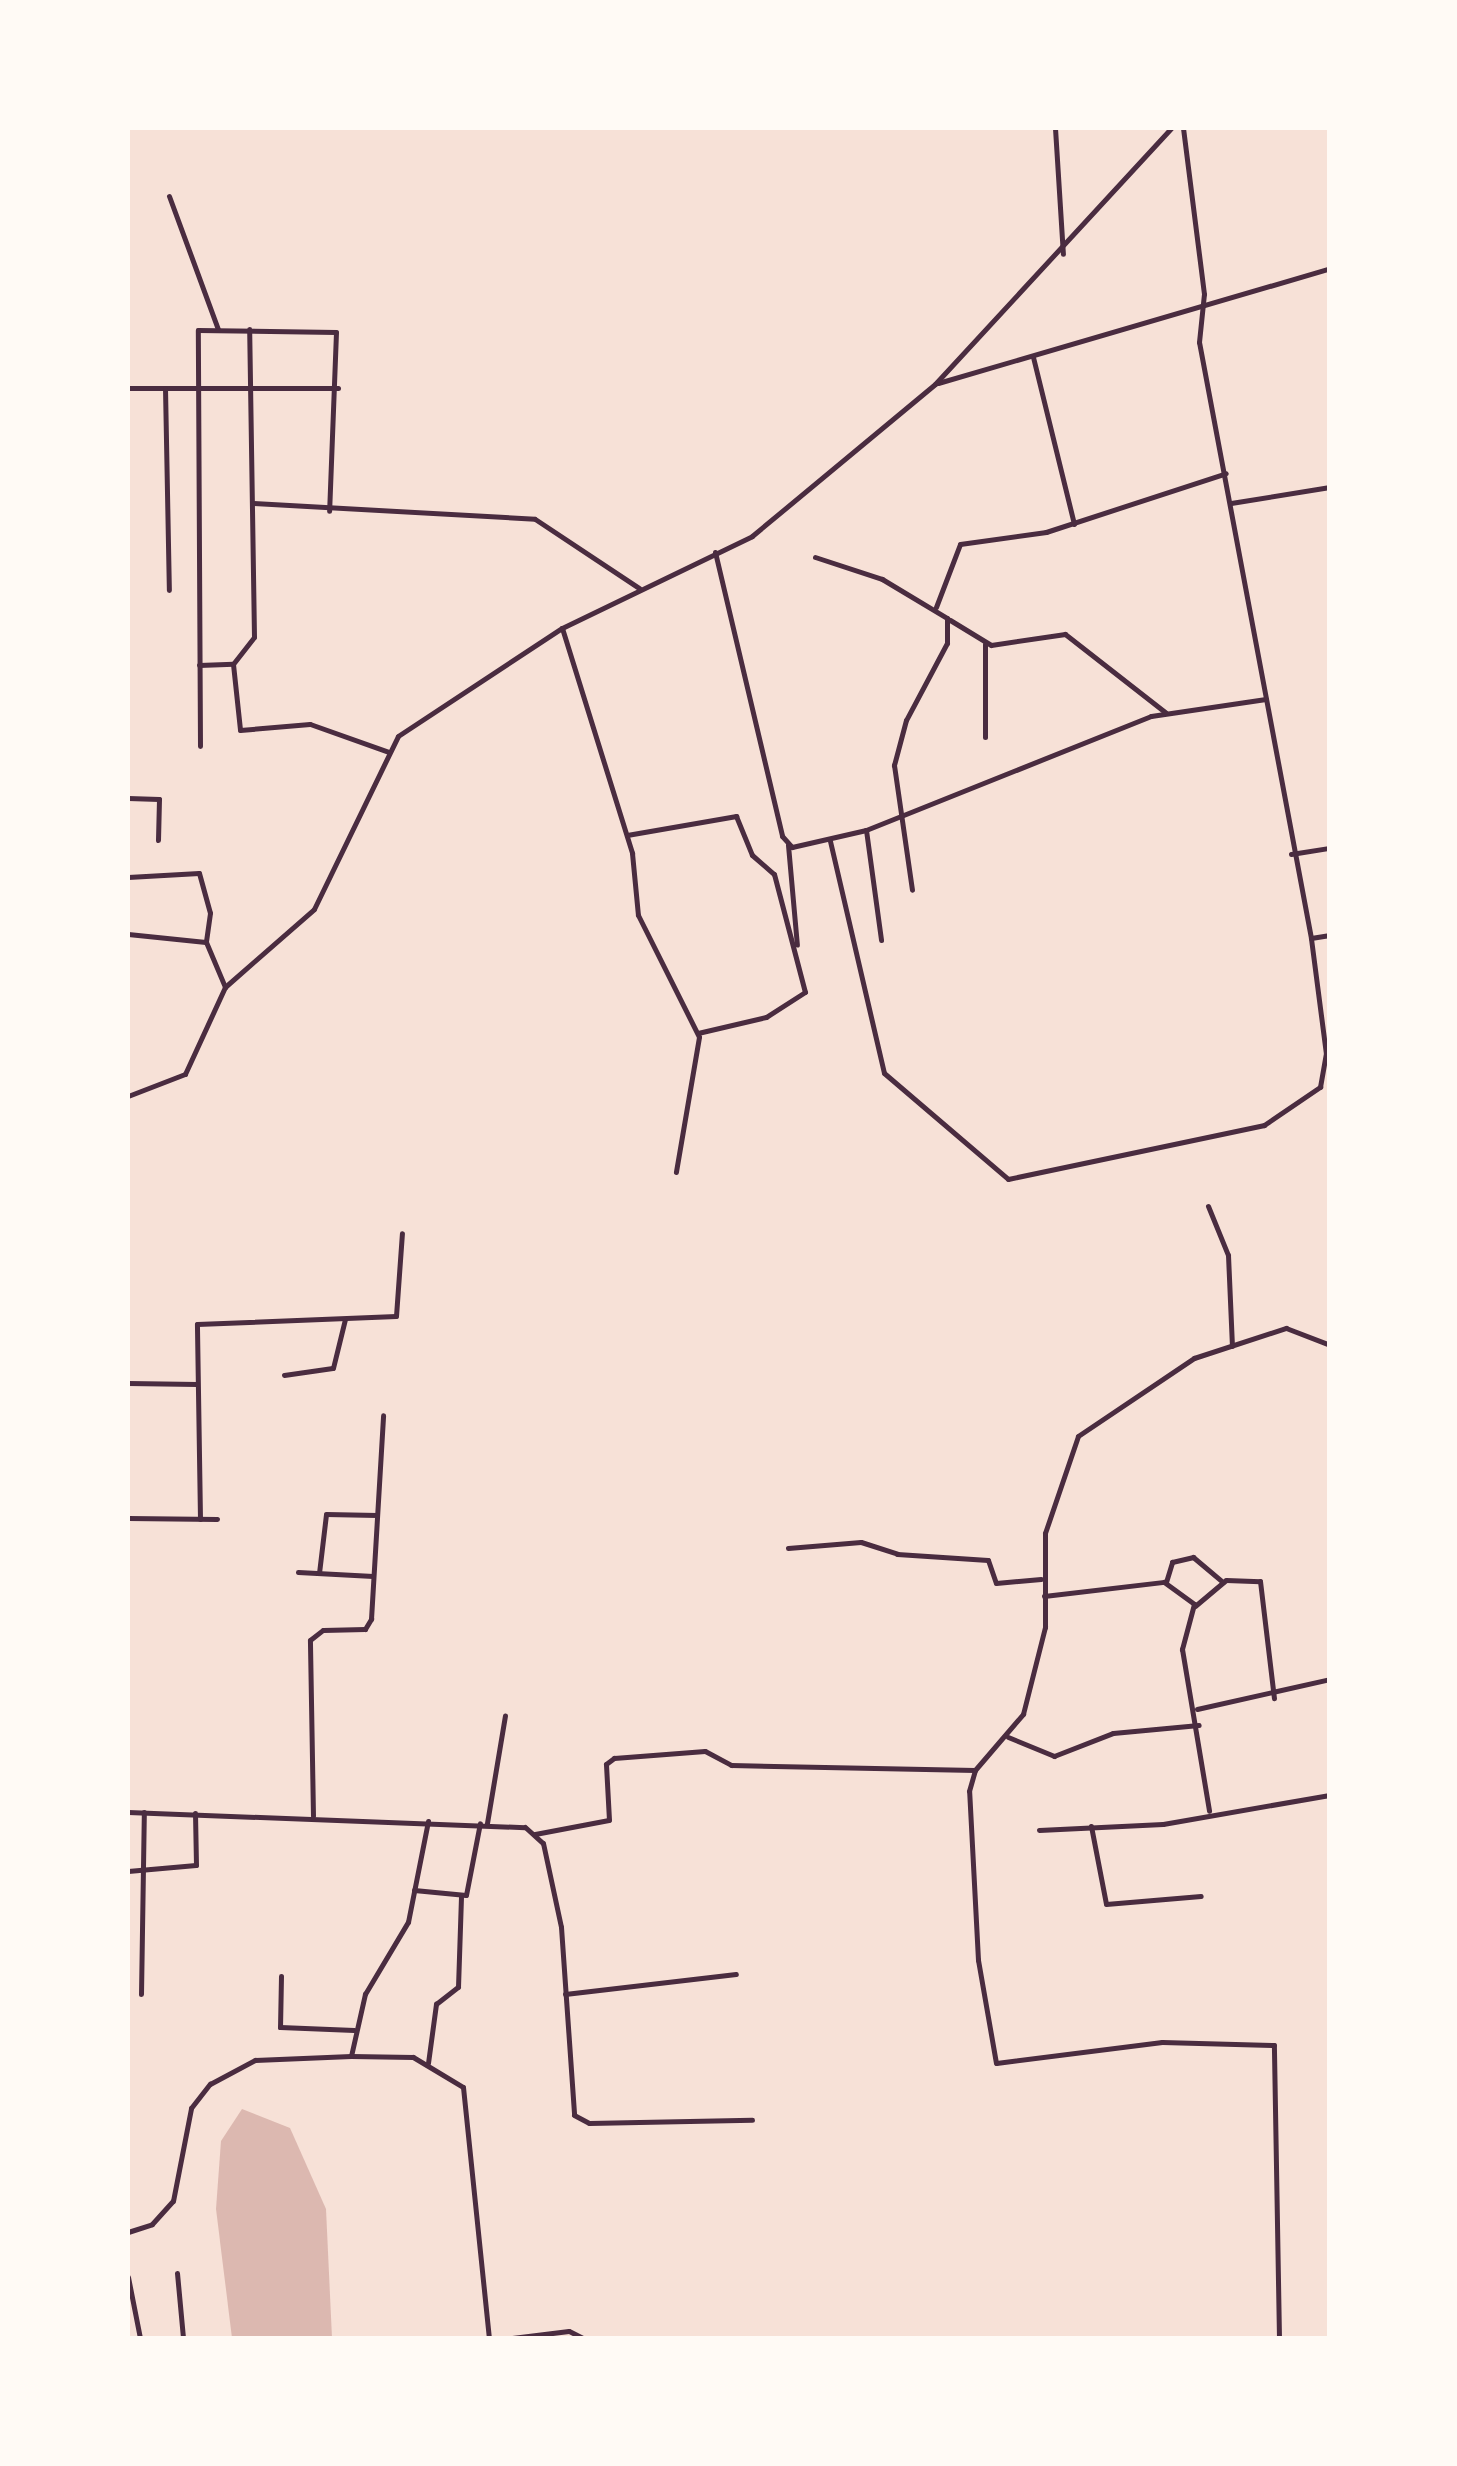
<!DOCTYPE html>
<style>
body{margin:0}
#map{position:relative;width:1457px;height:2466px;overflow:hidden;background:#f7e1d7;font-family:"IBM Plex Sans",sans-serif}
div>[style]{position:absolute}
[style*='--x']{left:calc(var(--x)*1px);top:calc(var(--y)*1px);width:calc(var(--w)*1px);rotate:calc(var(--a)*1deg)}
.water>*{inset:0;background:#dcb8b0}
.minor>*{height:5px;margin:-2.5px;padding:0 2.5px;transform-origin:2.5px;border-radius:2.5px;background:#4a2c40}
span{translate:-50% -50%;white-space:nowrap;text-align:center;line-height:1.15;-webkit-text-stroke:8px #fffaf5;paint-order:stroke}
.frame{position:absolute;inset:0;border:130px solid #fffaf5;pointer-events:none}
</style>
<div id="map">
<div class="water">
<i style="clip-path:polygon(242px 2109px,290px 2128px,326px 2209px,332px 2338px,232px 2338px,216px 2209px,221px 2141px)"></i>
</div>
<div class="minor">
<i style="--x:1055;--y:128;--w:126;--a:86.4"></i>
<i style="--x:169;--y:196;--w:142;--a:69.8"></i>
<i style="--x:1033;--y:357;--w:172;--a:76.2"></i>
<i style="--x:938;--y:383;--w:409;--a:-16.3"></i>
<i style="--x:128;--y:388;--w:210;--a:0"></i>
<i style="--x:165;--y:388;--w:202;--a:88.9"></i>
<i style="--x:253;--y:503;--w:282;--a:3.2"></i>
<i style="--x:535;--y:519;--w:125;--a:33.6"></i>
<i style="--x:1231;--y:503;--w:100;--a:-9.2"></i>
<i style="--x:715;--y:552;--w:292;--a:76.7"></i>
<i style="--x:782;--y:836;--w:15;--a:48"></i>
<i style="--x:792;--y:847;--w:76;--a:-12.9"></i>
<i style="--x:866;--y:830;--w:307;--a:-21.8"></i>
<i style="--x:1151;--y:716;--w:116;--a:-8.4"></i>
<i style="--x:815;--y:557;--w:71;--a:18.2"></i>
<i style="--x:882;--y:579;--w:76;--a:31"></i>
<i style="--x:947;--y:618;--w:25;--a:90"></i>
<i style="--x:947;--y:643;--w:87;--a:118"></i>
<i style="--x:906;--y:720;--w:47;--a:104.9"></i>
<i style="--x:894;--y:765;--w:126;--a:81.8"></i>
<i style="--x:936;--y:607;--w:67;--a:-69.1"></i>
<i style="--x:960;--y:544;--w:87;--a:-7.9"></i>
<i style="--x:1046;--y:532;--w:189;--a:-18.1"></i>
<i style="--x:950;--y:620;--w:48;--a:31.4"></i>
<i style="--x:991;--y:645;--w:75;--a:-8.5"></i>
<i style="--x:1065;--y:634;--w:128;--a:38"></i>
<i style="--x:562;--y:628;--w:236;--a:72.7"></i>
<i style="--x:632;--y:853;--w:62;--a:84.5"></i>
<i style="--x:638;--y:915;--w:136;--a:63.4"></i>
<i style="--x:699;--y:1037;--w:137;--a:99.7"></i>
<i style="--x:985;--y:644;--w:93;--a:90"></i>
<i style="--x:233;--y:664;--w:66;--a:83.9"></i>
<i style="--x:240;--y:730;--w:70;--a:-4.9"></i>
<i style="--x:310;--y:724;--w:84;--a:19.5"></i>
<i style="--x:199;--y:665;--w:34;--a:-2"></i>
<i style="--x:233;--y:664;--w:34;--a:-52"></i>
<i style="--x:254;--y:637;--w:308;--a:-90.9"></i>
<i style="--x:200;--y:746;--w:416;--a:-90.3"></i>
<i style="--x:198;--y:330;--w:138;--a:0.8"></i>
<i style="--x:336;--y:332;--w:179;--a:92.2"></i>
<i style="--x:128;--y:798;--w:31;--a:2"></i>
<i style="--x:159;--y:799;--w:41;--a:91.4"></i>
<i style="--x:866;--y:830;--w:111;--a:82.2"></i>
<i style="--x:627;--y:835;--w:111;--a:-9.9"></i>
<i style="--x:736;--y:816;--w:42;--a:67.7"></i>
<i style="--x:752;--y:855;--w:29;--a:41"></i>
<i style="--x:774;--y:874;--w:122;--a:75.3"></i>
<i style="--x:805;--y:992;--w:46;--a:147.3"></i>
<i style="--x:766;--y:1017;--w:70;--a:166.8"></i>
<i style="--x:830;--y:841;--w:238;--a:76.9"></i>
<i style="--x:884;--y:1073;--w:163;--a:40.5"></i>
<i style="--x:1008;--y:1179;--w:262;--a:-11.9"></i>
<i style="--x:1264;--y:1125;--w:68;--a:-34.2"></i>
<i style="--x:1320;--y:1087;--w:34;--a:-80"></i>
<i style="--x:1326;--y:1054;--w:117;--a:-97.4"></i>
<i style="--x:1311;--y:938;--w:606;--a:-100.64"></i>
<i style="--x:1199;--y:342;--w:48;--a:-84.1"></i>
<i style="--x:1204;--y:294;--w:167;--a:-97.2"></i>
<i style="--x:788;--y:845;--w:100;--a:84.9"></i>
<i style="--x:1291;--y:854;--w:39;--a:-9"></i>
<i style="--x:128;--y:877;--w:71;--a:-3.2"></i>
<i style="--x:199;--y:873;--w:41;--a:74.6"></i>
<i style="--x:210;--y:913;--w:29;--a:98"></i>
<i style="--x:128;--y:934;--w:78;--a:5.9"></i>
<i style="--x:206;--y:942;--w:49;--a:67.1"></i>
<i style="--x:1311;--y:938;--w:19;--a:-9"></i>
<i style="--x:128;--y:1096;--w:61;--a:-21.1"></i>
<i style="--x:185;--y:1074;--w:96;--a:-65.3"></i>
<i style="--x:225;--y:987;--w:118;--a:-41.2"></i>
<i style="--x:314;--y:909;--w:192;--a:-64.1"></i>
<i style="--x:398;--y:736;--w:196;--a:-33.4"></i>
<i style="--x:562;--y:628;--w:211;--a:-25.8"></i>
<i style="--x:752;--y:536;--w:238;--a:-39.7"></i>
<i style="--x:935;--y:384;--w:348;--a:-47.3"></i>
<i style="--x:1208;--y:1206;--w:53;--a:67.8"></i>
<i style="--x:1228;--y:1255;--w:91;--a:87.5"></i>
<i style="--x:284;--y:1375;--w:49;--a:-8.1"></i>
<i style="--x:333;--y:1368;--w:50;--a:-76.2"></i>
<i style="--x:128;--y:1383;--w:69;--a:0.8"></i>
<i style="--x:128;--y:1518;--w:89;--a:0.6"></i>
<i style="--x:200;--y:1519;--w:195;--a:-90.9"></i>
<i style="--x:197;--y:1324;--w:199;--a:-2.3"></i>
<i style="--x:396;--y:1316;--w:83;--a:-85.9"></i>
<i style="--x:788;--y:1548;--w:73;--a:-4.7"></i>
<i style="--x:861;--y:1542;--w:38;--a:18"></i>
<i style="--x:897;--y:1554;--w:91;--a:3.8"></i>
<i style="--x:988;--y:1560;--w:24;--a:71"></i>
<i style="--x:996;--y:1583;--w:45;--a:-5.1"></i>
<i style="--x:298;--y:1572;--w:75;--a:3.1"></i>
<i style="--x:319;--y:1573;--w:59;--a:-83.2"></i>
<i style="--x:326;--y:1514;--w:51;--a:1.1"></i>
<i style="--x:1166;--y:1582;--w:21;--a:-73"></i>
<i style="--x:1172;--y:1562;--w:22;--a:-13"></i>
<i style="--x:1193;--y:1557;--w:39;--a:40"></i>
<i style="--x:1044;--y:1596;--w:121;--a:-6.7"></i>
<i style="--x:1164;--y:1582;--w:37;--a:36"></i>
<i style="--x:1194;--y:1604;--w:47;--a:104.9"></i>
<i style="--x:1182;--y:1649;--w:164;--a:80.5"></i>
<i style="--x:1195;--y:1606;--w:40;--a:-40"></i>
<i style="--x:1226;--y:1580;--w:34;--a:2"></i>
<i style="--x:1260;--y:1581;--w:118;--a:83.2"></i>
<i style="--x:1197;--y:1709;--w:136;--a:-12.7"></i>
<i style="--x:1008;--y:1737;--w:50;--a:22.4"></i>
<i style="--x:1054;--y:1756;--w:63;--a:-21.3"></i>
<i style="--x:1113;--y:1733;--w:86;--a:-5.3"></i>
<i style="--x:128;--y:1812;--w:397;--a:2.2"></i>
<i style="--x:525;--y:1827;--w:24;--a:42"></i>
<i style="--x:543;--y:1843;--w:86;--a:77.9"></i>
<i style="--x:561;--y:1927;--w:188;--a:86"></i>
<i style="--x:574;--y:2115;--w:17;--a:28"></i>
<i style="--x:589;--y:2123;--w:163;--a:-1.1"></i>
<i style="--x:313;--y:1816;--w:176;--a:-91"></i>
<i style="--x:310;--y:1640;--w:16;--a:-38"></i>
<i style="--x:323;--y:1630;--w:42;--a:-1.4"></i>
<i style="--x:365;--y:1629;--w:12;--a:-59"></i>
<i style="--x:371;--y:1619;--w:204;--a:-86.6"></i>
<i style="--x:487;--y:1823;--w:109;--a:-80.5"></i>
<i style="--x:1091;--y:1826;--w:79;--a:79.1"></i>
<i style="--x:1106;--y:1904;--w:95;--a:-4.8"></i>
<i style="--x:1039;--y:1830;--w:124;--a:-2.8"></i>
<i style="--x:1163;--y:1824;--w:169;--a:-9.9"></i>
<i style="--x:535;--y:1834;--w:75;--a:-10.7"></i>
<i style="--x:609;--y:1820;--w:56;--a:-93.1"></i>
<i style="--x:606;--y:1764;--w:10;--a:-37"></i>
<i style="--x:614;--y:1758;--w:91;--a:-4.4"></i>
<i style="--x:705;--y:1751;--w:30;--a:28"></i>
<i style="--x:731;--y:1765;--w:244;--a:1.2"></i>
<i style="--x:128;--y:1871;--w:68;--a:-5"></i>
<i style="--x:196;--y:1865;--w:52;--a:-91.1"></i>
<i style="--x:414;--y:1890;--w:52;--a:5.5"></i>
<i style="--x:466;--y:1895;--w:73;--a:-79"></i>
<i style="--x:281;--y:1976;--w:51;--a:91.1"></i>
<i style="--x:280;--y:2027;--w:74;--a:2.3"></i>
<i style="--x:141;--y:1994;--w:182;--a:-89.1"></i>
<i style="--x:565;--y:1994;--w:172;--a:-6.7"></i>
<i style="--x:351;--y:2056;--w:62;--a:0.9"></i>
<i style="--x:413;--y:2057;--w:58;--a:31"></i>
<i style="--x:463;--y:2087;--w:252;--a:84.1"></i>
<i style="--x:428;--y:2063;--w:60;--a:-82.3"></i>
<i style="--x:436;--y:2004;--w:28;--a:-38"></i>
<i style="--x:458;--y:1987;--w:90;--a:-88.1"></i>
<i style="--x:128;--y:2232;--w:25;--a:-18"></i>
<i style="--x:152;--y:2224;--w:31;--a:-48"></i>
<i style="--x:173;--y:2201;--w:95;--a:-79"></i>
<i style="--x:191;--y:2108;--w:31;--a:-52"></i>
<i style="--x:210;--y:2084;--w:51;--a:-28.1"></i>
<i style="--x:255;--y:2060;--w:96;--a:-2.4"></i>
<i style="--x:351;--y:2056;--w:64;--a:-77.3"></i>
<i style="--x:365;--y:1994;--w:84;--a:-59.2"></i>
<i style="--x:408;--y:1922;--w:103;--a:-78.8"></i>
<i style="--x:177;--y:2273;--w:65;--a:84.7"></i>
<i style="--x:128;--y:2277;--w:62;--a:78.9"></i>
<i style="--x:512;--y:2338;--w:57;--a:-7"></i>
<i style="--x:569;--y:2331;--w:16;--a:27"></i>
<i style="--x:1279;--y:2338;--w:293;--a:-91"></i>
<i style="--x:1274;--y:2045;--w:112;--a:-178.5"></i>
<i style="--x:1162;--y:2042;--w:167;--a:172.8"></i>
<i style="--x:996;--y:2063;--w:105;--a:-99.9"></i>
<i style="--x:978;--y:1960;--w:169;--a:-93"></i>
<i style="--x:969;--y:1791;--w:22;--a:-74"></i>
<i style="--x:975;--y:1770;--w:74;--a:-49.4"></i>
<i style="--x:1023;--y:1714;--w:90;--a:-75.8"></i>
<i style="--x:1045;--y:1627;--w:94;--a:-90"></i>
<i style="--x:1045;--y:1533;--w:102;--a:-71.2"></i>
<i style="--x:1078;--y:1436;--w:140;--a:-33.9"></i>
<i style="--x:1194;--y:1358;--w:97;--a:-18.1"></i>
<i style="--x:1286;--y:1328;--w:47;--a:21.1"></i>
</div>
<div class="frame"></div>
</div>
